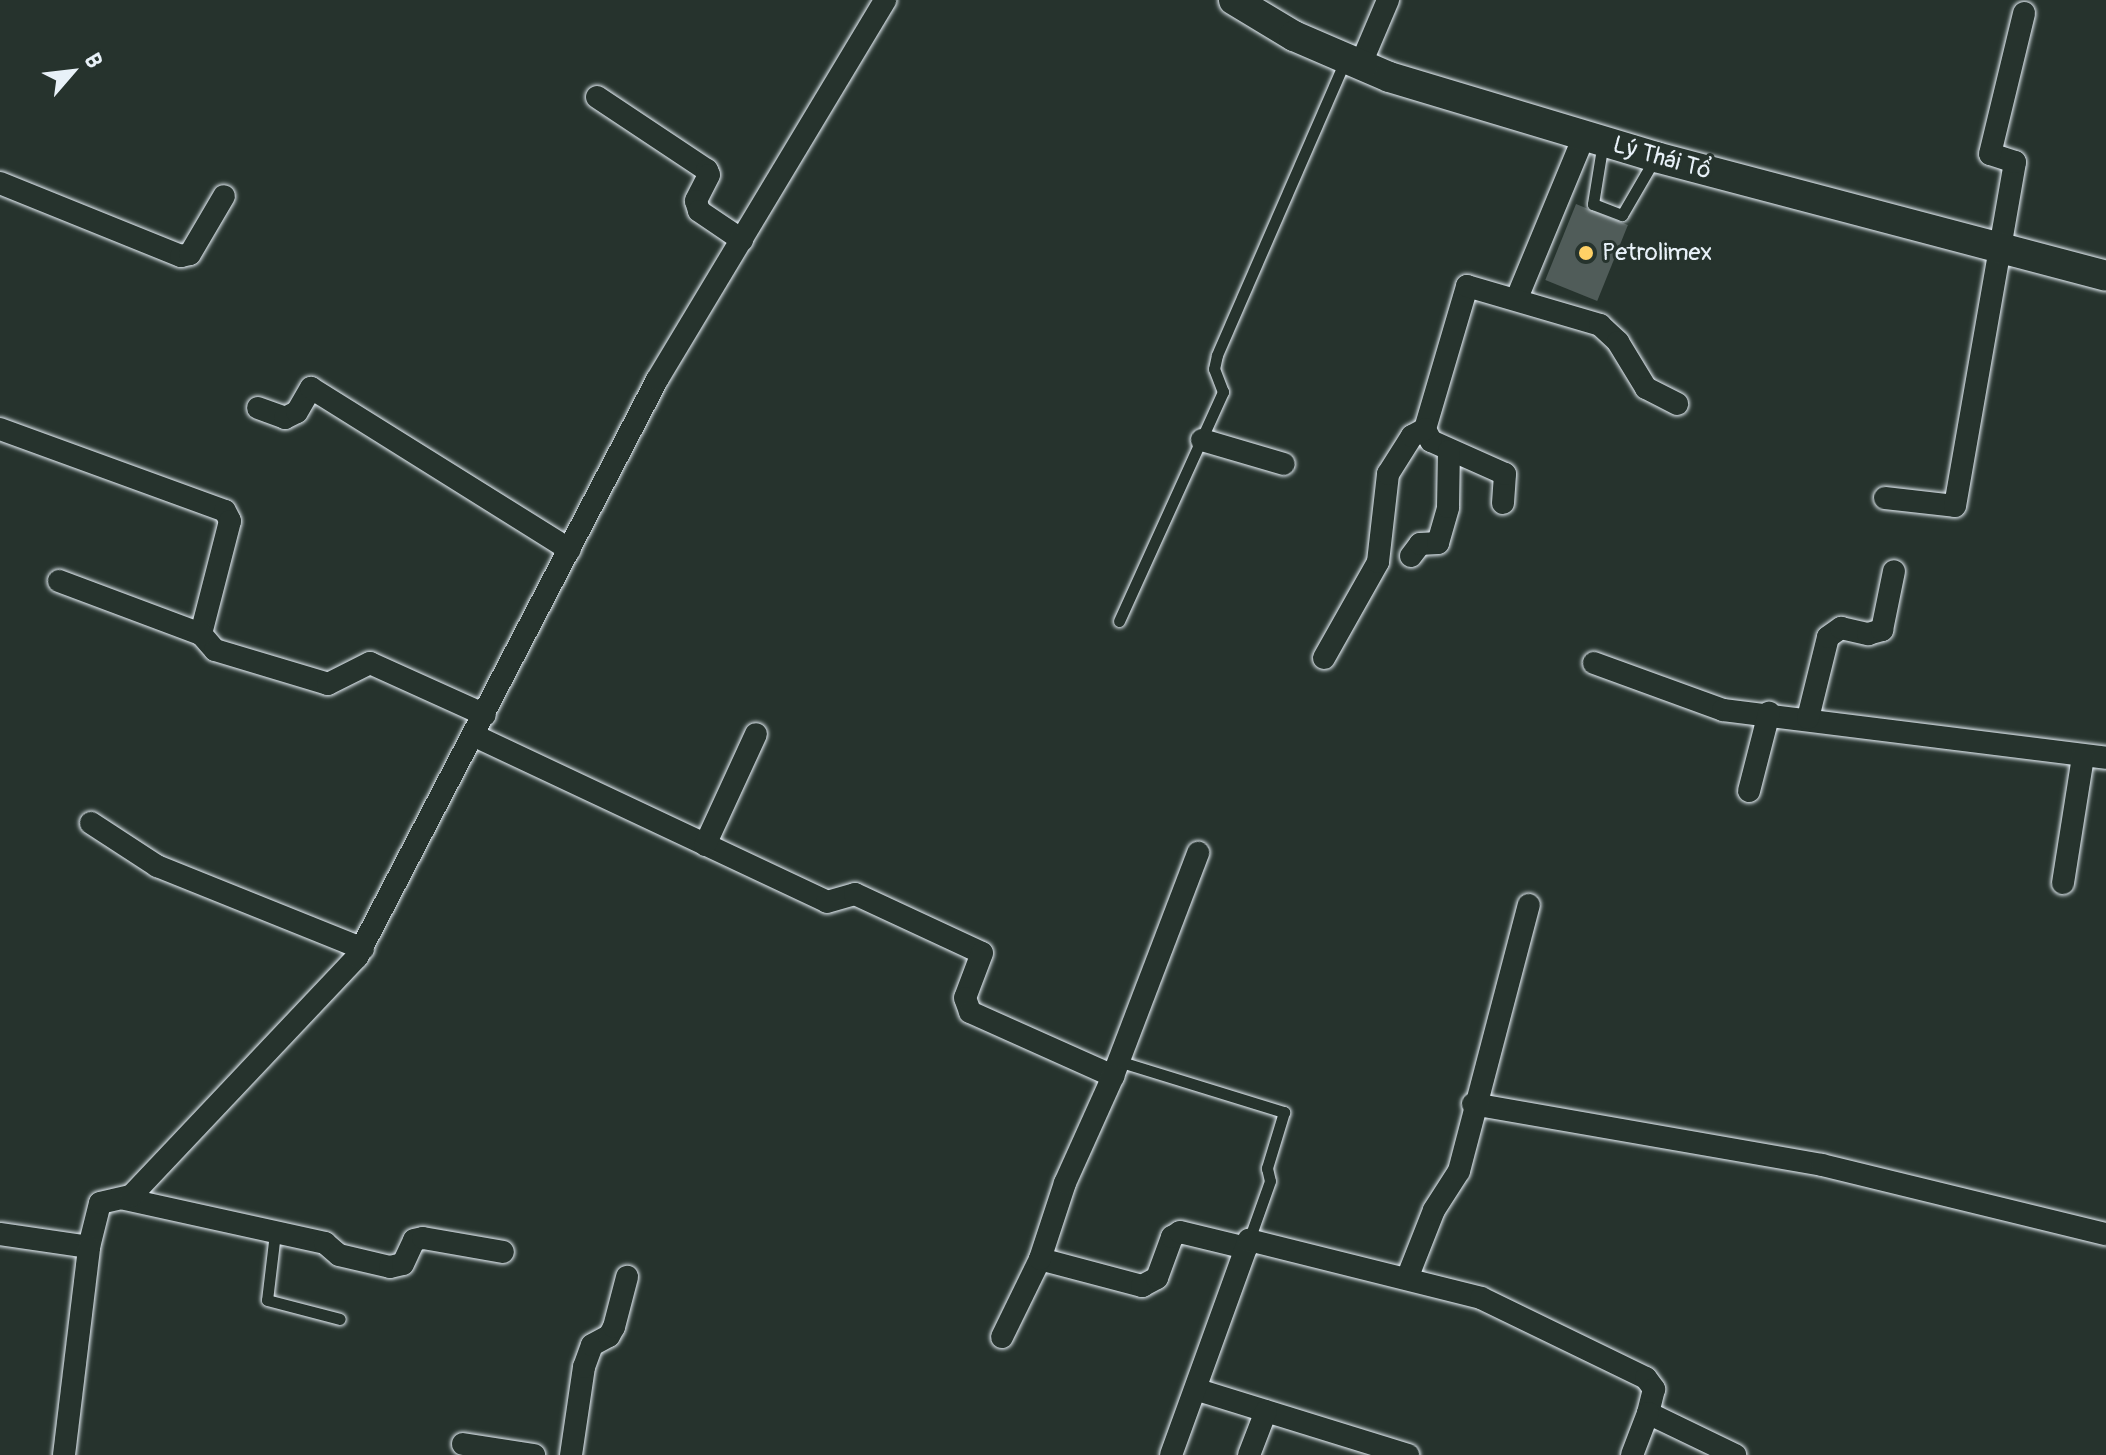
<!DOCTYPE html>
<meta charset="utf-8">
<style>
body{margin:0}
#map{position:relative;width:2106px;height:1455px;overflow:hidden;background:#26332d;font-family:Pangolin,sans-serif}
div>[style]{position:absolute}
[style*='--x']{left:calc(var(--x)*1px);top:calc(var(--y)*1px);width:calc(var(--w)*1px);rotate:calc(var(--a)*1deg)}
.building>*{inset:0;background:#505c59;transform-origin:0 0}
.roads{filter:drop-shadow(0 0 2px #e8f1f8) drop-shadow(0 0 2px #e8f1f8)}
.lane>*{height:11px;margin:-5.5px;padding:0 5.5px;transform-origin:5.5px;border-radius:5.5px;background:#26332d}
.street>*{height:22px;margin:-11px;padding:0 11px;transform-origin:11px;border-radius:11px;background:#26332d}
.secondary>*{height:30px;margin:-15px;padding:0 15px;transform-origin:15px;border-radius:15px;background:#26332d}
.dots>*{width:22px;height:22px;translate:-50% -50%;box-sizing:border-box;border:4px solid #26332d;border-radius:50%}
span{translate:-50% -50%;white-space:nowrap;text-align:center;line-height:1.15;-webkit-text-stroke:6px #26332d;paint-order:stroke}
.street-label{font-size:24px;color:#e8f1f8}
.poi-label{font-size:24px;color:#e8f1f8}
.left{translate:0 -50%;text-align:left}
.north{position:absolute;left:32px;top:32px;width:80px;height:80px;-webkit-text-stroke:6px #26332d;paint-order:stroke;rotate:62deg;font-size:22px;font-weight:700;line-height:32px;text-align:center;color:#e8f1f8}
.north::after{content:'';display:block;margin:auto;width:28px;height:36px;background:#e8f1f8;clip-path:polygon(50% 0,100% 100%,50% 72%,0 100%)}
</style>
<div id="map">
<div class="building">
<i style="left:1576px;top:204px;width:56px;height:82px;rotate:22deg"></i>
</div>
<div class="roads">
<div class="lane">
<i style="--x:1603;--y:142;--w:63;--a:99.2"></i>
<i style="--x:1593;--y:204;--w:31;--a:21"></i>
<i style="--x:1622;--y:215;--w:66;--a:-59.9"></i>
<i style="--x:1119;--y:621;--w:252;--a:-65.6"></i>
<i style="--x:1223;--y:392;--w:25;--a:-111"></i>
<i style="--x:1214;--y:369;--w:14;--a:-78"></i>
<i style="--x:1217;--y:355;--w:321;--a:-66.5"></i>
<i style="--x:1118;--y:1061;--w:174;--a:17.1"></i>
<i style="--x:1284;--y:1112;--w:59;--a:106.9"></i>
<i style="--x:1267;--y:1168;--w:13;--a:77"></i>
<i style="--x:1270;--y:1181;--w:63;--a:109.6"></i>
<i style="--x:275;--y:1233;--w:67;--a:96.8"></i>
<i style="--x:267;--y:1300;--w:75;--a:14.6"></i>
</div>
<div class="street">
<i style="--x:1360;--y:66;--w:72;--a:-67"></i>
<i style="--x:597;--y:97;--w:132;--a:33.6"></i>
<i style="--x:707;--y:170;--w:5;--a:68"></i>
<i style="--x:709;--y:175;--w:29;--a:117"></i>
<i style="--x:696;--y:201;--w:10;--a:73"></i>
<i style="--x:699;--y:211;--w:52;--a:34"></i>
<i style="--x:0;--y:183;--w:195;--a:22"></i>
<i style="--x:181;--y:256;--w:9;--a:-13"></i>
<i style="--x:190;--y:254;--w:67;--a:-59.6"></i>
<i style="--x:1517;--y:298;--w:175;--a:-67.5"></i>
<i style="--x:258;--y:408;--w:29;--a:20"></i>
<i style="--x:285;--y:418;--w:13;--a:-27"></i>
<i style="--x:297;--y:412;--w:28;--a:-60"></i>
<i style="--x:311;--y:388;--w:305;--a:32"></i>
<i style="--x:0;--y:429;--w:239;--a:20"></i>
<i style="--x:225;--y:511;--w:11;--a:63"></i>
<i style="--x:230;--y:521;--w:117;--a:104.4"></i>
<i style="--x:201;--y:634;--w:21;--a:49"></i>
<i style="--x:215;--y:650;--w:118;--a:16.7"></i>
<i style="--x:328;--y:684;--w:47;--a:-26.6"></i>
<i style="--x:370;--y:663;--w:126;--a:24.3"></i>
<i style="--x:1202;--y:440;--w:85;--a:16.3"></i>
<i style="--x:1885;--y:498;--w:70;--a:6.5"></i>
<i style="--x:1955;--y:506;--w:349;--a:-80.1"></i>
<i style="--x:2015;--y:162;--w:26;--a:-162"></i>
<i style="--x:1990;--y:154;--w:145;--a:-76.4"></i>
<i style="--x:1503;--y:503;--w:29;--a:-86"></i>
<i style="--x:1505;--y:474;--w:81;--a:-156"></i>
<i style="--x:1431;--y:441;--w:13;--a:-117"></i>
<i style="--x:1425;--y:429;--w:149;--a:-73.6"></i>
<i style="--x:1467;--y:286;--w:139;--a:16.3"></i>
<i style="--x:1600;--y:325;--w:25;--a:43"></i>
<i style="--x:1618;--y:342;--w:54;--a:58.7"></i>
<i style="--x:1646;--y:388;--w:35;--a:27"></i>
<i style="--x:1411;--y:556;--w:15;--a:-53"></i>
<i style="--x:1420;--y:544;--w:18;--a:-3"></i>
<i style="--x:1438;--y:543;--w:37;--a:-74"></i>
<i style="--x:1448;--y:507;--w:56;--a:-89"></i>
<i style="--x:59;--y:581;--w:152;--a:20.5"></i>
<i style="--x:1324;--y:658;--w:110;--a:-60.6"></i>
<i style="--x:1378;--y:562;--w:89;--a:-83.5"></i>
<i style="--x:1388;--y:474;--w:45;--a:-57.7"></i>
<i style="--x:1412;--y:436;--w:15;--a:-28"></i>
<i style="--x:1594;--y:663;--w:137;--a:20"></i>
<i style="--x:1723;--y:710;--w:386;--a:7.1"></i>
<i style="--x:1808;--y:718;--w:83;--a:-76.1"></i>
<i style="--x:1828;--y:637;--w:16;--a:-35"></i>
<i style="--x:1841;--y:628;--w:28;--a:13"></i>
<i style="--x:1868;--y:634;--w:15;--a:-16"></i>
<i style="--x:1882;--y:630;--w:60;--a:-78.5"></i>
<i style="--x:475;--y:736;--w:389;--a:25.2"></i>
<i style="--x:827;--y:902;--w:29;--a:-16"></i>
<i style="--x:855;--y:894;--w:140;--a:24.9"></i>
<i style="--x:982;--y:953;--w:48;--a:110.7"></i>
<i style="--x:965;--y:998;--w:15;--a:70"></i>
<i style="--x:970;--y:1012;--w:157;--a:24.1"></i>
<i style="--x:1113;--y:1076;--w:239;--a:-69.1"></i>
<i style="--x:1749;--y:791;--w:81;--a:-75.6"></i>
<i style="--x:91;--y:823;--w:79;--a:33.1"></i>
<i style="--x:157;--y:866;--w:222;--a:21.9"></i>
<i style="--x:705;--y:845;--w:122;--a:-65.3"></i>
<i style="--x:2063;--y:883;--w:128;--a:-81"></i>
<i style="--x:1473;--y:1104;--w:354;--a:9.9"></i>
<i style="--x:1822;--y:1165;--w:292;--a:13.7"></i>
<i style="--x:125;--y:1199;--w:205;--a:12.4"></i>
<i style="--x:325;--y:1243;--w:18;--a:41"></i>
<i style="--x:339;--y:1255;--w:52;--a:13.2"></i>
<i style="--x:390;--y:1267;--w:13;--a:-13"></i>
<i style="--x:403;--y:1264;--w:26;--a:-65"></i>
<i style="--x:414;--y:1240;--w:9;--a:-13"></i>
<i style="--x:423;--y:1238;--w:81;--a:9.9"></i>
<i style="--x:0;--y:1234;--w:90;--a:8.3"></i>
<i style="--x:89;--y:1247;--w:45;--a:-76"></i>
<i style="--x:100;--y:1203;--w:32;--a:-13"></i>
<i style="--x:131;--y:1196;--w:329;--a:-46.6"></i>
<i style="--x:357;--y:957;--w:650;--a:-62.53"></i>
<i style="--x:657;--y:380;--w:443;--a:-59"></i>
<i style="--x:1040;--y:1259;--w:106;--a:14.8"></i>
<i style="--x:1142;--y:1286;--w:17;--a:-28"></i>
<i style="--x:1157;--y:1278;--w:44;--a:-69.9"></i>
<i style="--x:1172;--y:1237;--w:9;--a:-32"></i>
<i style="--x:1180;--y:1232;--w:68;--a:13.6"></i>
<i style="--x:1408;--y:1276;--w:71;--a:-68.5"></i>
<i style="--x:1434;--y:1210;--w:46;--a:-57.3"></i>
<i style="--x:1459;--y:1171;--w:275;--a:-75.3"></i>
<i style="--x:1002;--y:1337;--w:87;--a:-64"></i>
<i style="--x:1040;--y:1259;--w:80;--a:-71.8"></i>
<i style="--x:1065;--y:1183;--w:117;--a:-65.8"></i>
<i style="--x:1198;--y:1390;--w:220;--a:17.2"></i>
<i style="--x:463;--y:1444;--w:72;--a:8.8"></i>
<i style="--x:64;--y:1455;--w:209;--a:-83.1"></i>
<i style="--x:571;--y:1455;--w:89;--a:-81.6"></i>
<i style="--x:584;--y:1367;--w:23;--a:-70"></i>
<i style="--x:592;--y:1345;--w:19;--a:-28"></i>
<i style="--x:609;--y:1336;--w:10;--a:-61"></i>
<i style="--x:614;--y:1327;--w:52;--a:-75.4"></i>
<i style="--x:1171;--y:1455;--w:229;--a:-70.1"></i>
<i style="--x:1249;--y:1240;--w:239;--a:14"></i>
<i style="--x:1481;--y:1298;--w:183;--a:25.9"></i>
<i style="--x:1646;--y:1378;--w:14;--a:54"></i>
<i style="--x:1654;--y:1389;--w:25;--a:104"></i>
<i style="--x:1648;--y:1413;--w:97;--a:25.8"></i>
<i style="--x:1249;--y:1455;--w:47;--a:-68.9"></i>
<i style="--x:1632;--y:1455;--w:45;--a:-69.1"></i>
</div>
<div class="secondary">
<i style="--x:1234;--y:0;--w:70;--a:31"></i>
<i style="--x:1294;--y:36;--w:103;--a:23.3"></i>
<i style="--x:1389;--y:77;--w:279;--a:16.7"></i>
<i style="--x:1656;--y:157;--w:465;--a:14.8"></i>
</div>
</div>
<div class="dots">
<i style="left:1586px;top:253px;background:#ffd166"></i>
</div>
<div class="street-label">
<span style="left:1662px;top:158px;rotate:16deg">Lý Thái Tổ</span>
</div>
<div class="poi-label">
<span class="left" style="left:1602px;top:253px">Petrolimex</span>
</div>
<div class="north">B</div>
</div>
